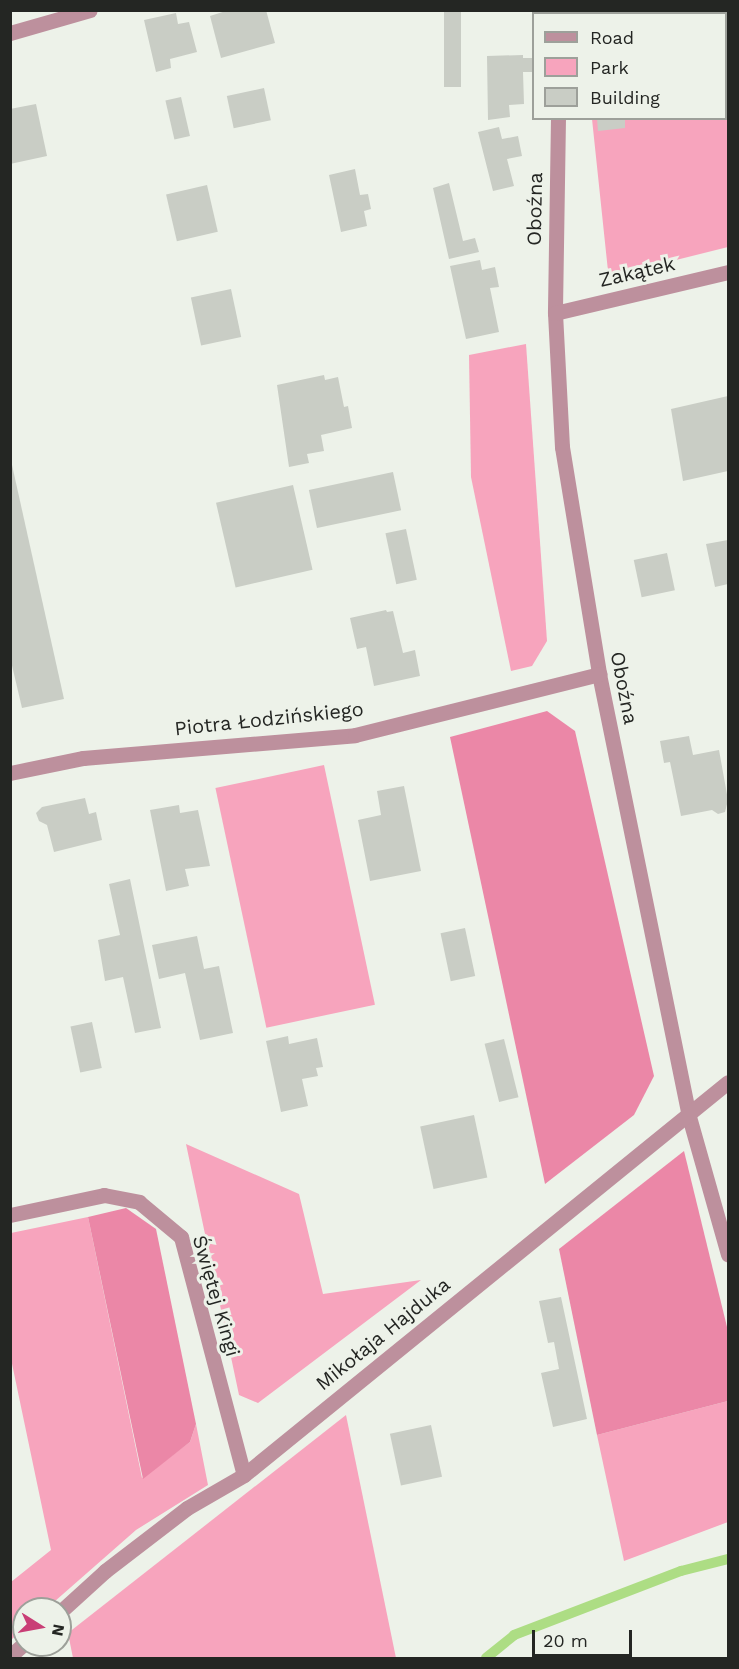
<!DOCTYPE html>
<meta charset="utf-8">
<style>
body{margin:0}
#map{position:relative;width:739px;height:1669px;overflow:hidden;background:#edf2e9;font-family:"Work Sans",sans-serif}
div>[style]{position:absolute}
[style*='--x']{left:calc(var(--x)*1px);top:calc(var(--y)*1px);width:calc(var(--w)*1px);rotate:calc(var(--a)*1deg)}
.green>*{inset:0;background:#f7a4bd;transform-origin:0 0}
.forest>*{inset:0;background:#eb87a7}
.stream>*{height:10px;margin:-5px;padding:0 5px;transform-origin:5px;border-radius:5px;background:#addd84}
.building>*{inset:0;background:#c9cdc5;transform-origin:0 0}
.minor>*{height:15px;margin:-7.5px;padding:0 7.5px;transform-origin:7.5px;border-radius:7.5px;background:#bd909d}
span{translate:-50% -50%;white-space:nowrap;text-align:center;line-height:1.15;-webkit-text-stroke:6px #edf2e9;paint-order:stroke}
.street-label{font-size:20px;color:#242623}
.frame{position:absolute;inset:0;border:12px solid #242623;pointer-events:none}
.legend{position:absolute;left:532px;top:12px;width:195px;height:108px;box-sizing:border-box;background:#edf2e9;border:2px solid #9da09a;margin:0;padding:8px 10px;list-style:none;font-size:18px;color:#242623}
.legend li{display:flex;align-items:center;gap:12px;height:30px}
.legend b{width:30px;border:2px solid #9da09a}
.north{position:absolute;left:12px;top:1597px;width:60px;height:60px;box-sizing:border-box;background:#edf2e9;border:2px solid #9da09a;border-radius:50%;rotate:101deg;font-size:16px;font-weight:700;line-height:24px;text-align:center;color:#242623}
.north::after{content:'';display:block;margin:auto;width:21px;height:27px;background:#c93e76;clip-path:polygon(50% 0,100% 100%,50% 72%,0 100%)}
.scale{position:absolute;left:532px;top:1630px;width:100px;height:27px;box-sizing:border-box;border:3px solid #242623;border-top:0;padding-left:8px;font-size:18px;line-height:21px;white-space:nowrap;color:#242623;-webkit-text-stroke:4px #edf2e9;paint-order:stroke}
</style>
<div id="map">
<div class="green">
<i style="clip-path:polygon(595px 11px,728px 11px,728px 247px,616px 275px,608px 271px,592px 119px,726px 118px,726px 14px,595px 14px)"></i>
<i style="clip-path:polygon(526px 344px,547px 641px,532px 666px,511px 671px,471px 477px,469px 355px)"></i>
<i style="left:324px;top:765px;width:245px;height:111px;rotate:78deg"></i>
<i style="clip-path:polygon(186px 1144px,299px 1194px,323px 1294px,421px 1280px,258px 1403px,239px 1395px)"></i>
<i style="clip-path:polygon(88px 1217px,142px 1478px,190px 1442px,196px 1424px,208px 1485px,136px 1530px,46px 1609px,24px 1609px,24px 1628px,11px 1640px,11px 1582px,51px 1550px,11px 1359px,11px 1233px)"></i>
<i style="clip-path:polygon(728px 1401px,728px 1522px,624px 1561px,597px 1435px)"></i>
<i style="clip-path:polygon(346px 1415px,396px 1658px,73px 1658px,68px 1633px)"></i>
</div>
<div class="forest">
<i style="clip-path:polygon(547px 711px,575px 731px,654px 1076px,634px 1115px,545px 1184px,450px 737px)"></i>
<i style="clip-path:polygon(684px 1151px,728px 1331px,728px 1401px,597px 1435px,559px 1249px)"></i>
<i style="clip-path:polygon(126px 1208px,156px 1229px,196px 1424px,190px 1442px,143px 1479px,88px 1217px)"></i>
</div>
<div class="stream">
<i style="--x:486;--y:1658;--w:36;--a:-39"></i>
<i style="--x:514;--y:1635;--w:179;--a:-21"></i>
<i style="--x:681;--y:1571;--w:49;--a:-14.3"></i>
</div>
<div class="building">
<i style="clip-path:polygon(229px 10px,266px 10px,275px 43px,221px 58px,210px 16px)"></i>
<i style="left:444px;top:10px;width:17px;height:77px"></i>
<i style="clip-path:polygon(176px 13px,178px 24px,189px 22px,197px 52px,170px 59px,171px 68px,156px 72px,144px 20px)"></i>
<i style="clip-path:polygon(523px 55px,523px 58px,532px 58px,532px 72px,523px 72px,524px 104px,509px 105px,510px 117px,488px 120px,487px 56px)"></i>
<i style="left:264px;top:88px;width:33px;height:38px;rotate:78deg"></i>
<i style="left:181px;top:97px;width:40px;height:16px;rotate:77deg"></i>
<i style="clip-path:polygon(36px 104px,47px 156px,10px 164px,10px 109px)"></i>
<i style="clip-path:polygon(597px 118px,625px 118px,625px 128px,598px 131px)"></i>
<i style="clip-path:polygon(499px 127px,502px 139px,518px 136px,522px 156px,507px 159px,514px 186px,493px 191px,478px 132px)"></i>
<i style="clip-path:polygon(355px 169px,360px 195px,368px 194px,371px 209px,364px 211px,367px 226px,341px 232px,329px 175px)"></i>
<i style="clip-path:polygon(449px 183px,463px 241px,475px 238px,479px 252px,449px 259px,433px 188px)"></i>
<i style="left:207px;top:185px;width:48px;height:42px;rotate:77deg"></i>
<i style="clip-path:polygon(480px 260px,482px 270px,495px 267px,499px 287px,490px 288px,499px 332px,466px 339px,450px 266px)"></i>
<i style="left:231px;top:289px;width:49px;height:41px;rotate:78deg"></i>
<i style="clip-path:polygon(324px 375px,325px 380px,338px 377px,344px 407px,348px 406px,352px 428px,321px 435px,324px 451px,307px 454px,309px 463px,289px 467px,277px 385px)"></i>
<i style="clip-path:polygon(728px 396px,728px 471px,683px 481px,671px 409px)"></i>
<i style="clip-path:polygon(10px 456px,64px 699px,22px 708px,10px 657px)"></i>
<i style="left:393px;top:472px;width:39px;height:86px;rotate:78deg"></i>
<i style="left:293px;top:485px;width:87px;height:79px;rotate:77deg"></i>
<i style="left:406px;top:529px;width:52px;height:21px;rotate:78deg"></i>
<i style="clip-path:polygon(728px 540px,728px 584px,715px 587px,706px 544px)"></i>
<i style="left:667px;top:553px;width:38px;height:34px;rotate:78deg"></i>
<i style="clip-path:polygon(386px 610px,387px 612px,393px 611px,403px 653px,415px 650px,420px 676px,374px 686px,366px 647px,357px 649px,350px 618px)"></i>
<i style="clip-path:polygon(689px 736px,693px 755px,719px 750px,728px 800px,725px 812px,718px 814px,712px 810px,681px 816px,670px 762px,664px 763px,660px 741px)"></i>
<i style="clip-path:polygon(404px 786px,421px 871px,370px 881px,358px 820px,381px 815px,377px 791px)"></i>
<i style="clip-path:polygon(85px 798px,89px 814px,96px 812px,102px 840px,54px 852px,47px 825px,39px 821px,36px 813px,42px 807px)"></i>
<i style="clip-path:polygon(179px 805px,180px 813px,198px 810px,210px 866px,185px 869px,189px 886px,166px 891px,150px 810px)"></i>
<i style="clip-path:polygon(130px 879px,161px 1028px,135px 1033px,123px 977px,105px 981px,98px 940px,120px 935px,109px 884px)"></i>
<i style="left:465px;top:928px;width:49px;height:25px;rotate:78deg"></i>
<i style="clip-path:polygon(197px 936px,204px 969px,219px 966px,233px 1033px,200px 1040px,185px 973px,159px 979px,152px 945px)"></i>
<i style="left:92px;top:1022px;width:47px;height:22px;rotate:78deg"></i>
<i style="clip-path:polygon(288px 1036px,289px 1044px,317px 1038px,323px 1067px,316px 1068px,318px 1076px,302px 1079px,308px 1106px,281px 1112px,266px 1041px)"></i>
<i style="left:504px;top:1039px;width:60px;height:20px;rotate:76deg"></i>
<i style="left:474px;top:1115px;width:64px;height:55px;rotate:78deg"></i>
<i style="clip-path:polygon(561px 1297px,587px 1419px,553px 1427px,541px 1373px,559px 1369px,554px 1342px,548px 1343px,539px 1301px)"></i>
<i style="left:431px;top:1425px;width:53px;height:42px;rotate:78deg"></i>
</div>
<div class="minor">
<i style="--x:559;--y:14;--w:4;--a:-90"></i>
<i style="--x:10;--y:33;--w:83;--a:-16"></i>
<i style="--x:558;--y:118;--w:195;--a:90.9"></i>
<i style="--x:555;--y:313;--w:134;--a:87"></i>
<i style="--x:562;--y:447;--w:230;--a:80.7"></i>
<i style="--x:599;--y:674;--w:448;--a:78.5"></i>
<i style="--x:688;--y:1113;--w:147;--a:74.2"></i>
<i style="--x:555;--y:313;--w:178;--a:-13.3"></i>
<i style="--x:10;--y:773;--w:75;--a:-11.6"></i>
<i style="--x:83;--y:758;--w:273;--a:-4.8"></i>
<i style="--x:355;--y:735;--w:252;--a:-14"></i>
<i style="--x:10;--y:1215;--w:96;--a:-12"></i>
<i style="--x:104;--y:1195;--w:36;--a:11"></i>
<i style="--x:139;--y:1202;--w:55;--a:39.8"></i>
<i style="--x:181;--y:1237;--w:246;--a:75.2"></i>
<i style="--x:60;--y:1612;--w:61;--a:-42.3"></i>
<i style="--x:105;--y:1571;--w:103;--a:-37.5"></i>
<i style="--x:187;--y:1508;--w:66;--a:-30.1"></i>
<i style="--x:244;--y:1475;--w:623;--a:-39.08"></i>
<i style="--x:10;--y:1656;--w:18;--a:-41"></i>
</div>
<div class="street-label">
<span style="left:535px;top:209px;rotate:-89deg">Oboźna</span>
<span style="left:637px;top:272px;rotate:-13deg">Zakątek</span>
<span style="left:624px;top:688px;rotate:79deg">Oboźna</span>
<span style="left:269px;top:719px;rotate:-6deg">Piotra Łodzińskiego</span>
<span style="left:216px;top:1296px;rotate:74deg">Świętej Kingi</span>
<span style="left:383px;top:1334px;rotate:-39deg">Mikołaja Hajduka</span>
</div>
<div class="frame"></div>
<ul class="legend">
<li><b style="height:8px;background:#bd909d"></b>Road</li>
<li><b style="height:16px;background:#f7a4bd"></b>Park</li>
<li><b style="height:16px;background:#c9cdc5"></b>Building</li>
</ul>
<div class="north">N</div>
<div class="scale">20 m</div>
</div>
